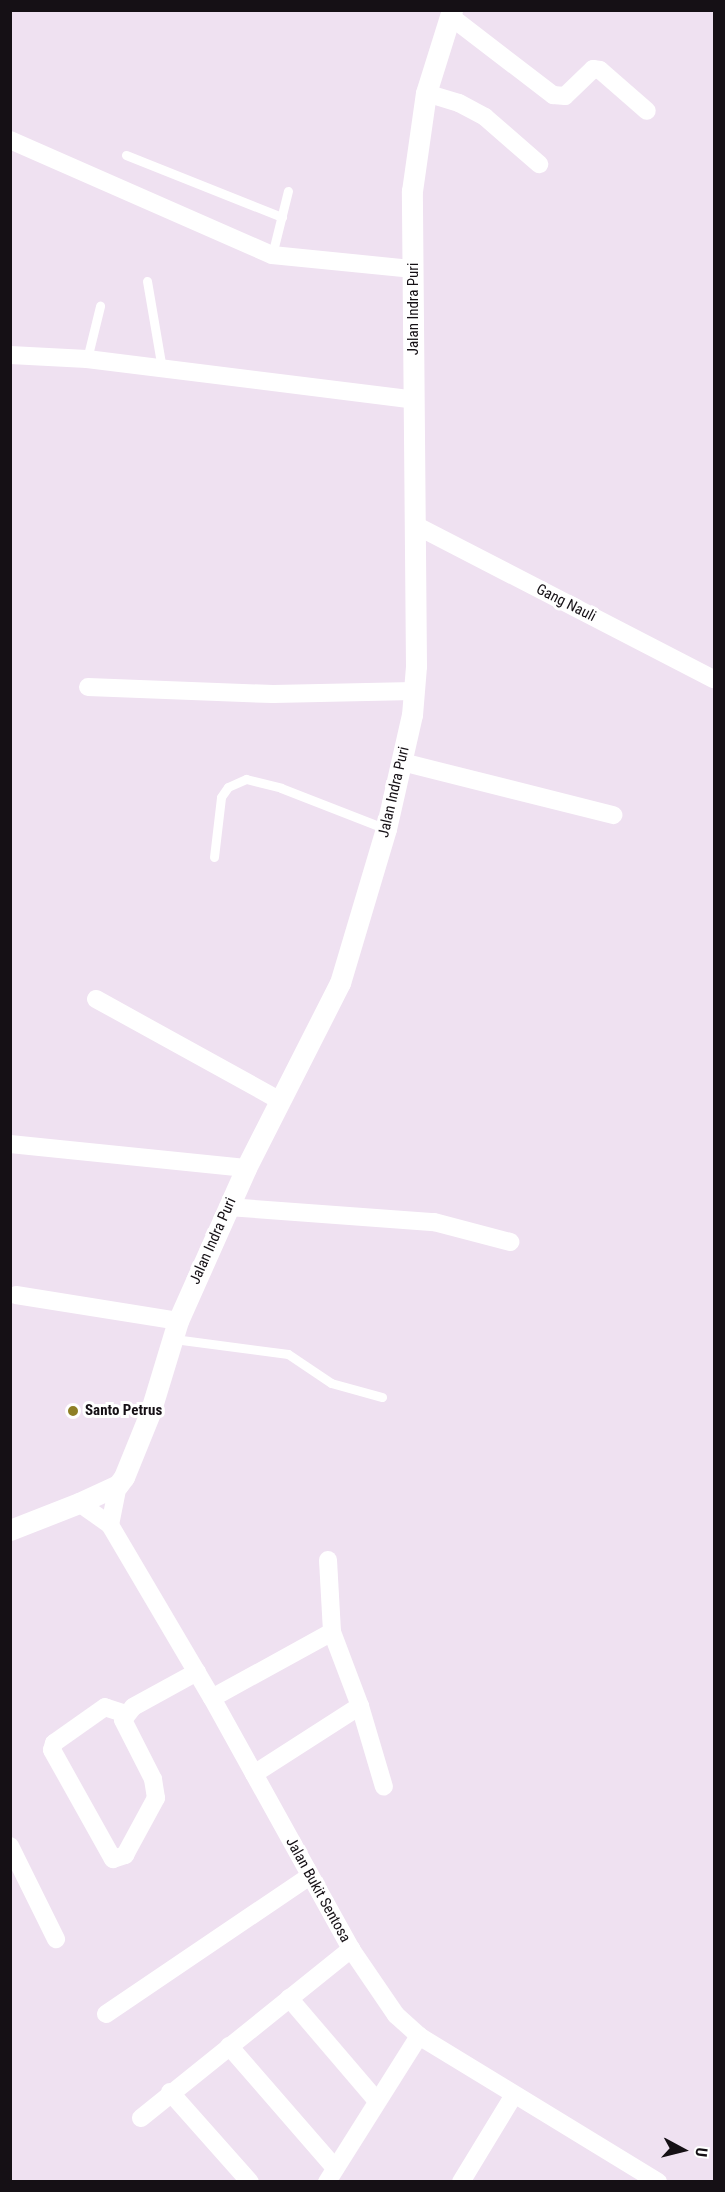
<!DOCTYPE html>
<style>
body{margin:0}
#map{position:relative;width:725px;height:2192px;overflow:hidden;background:#efe1f1;font-family:"Roboto Condensed",sans-serif}
div>[style]{position:absolute}
[style*='--x']{left:calc(var(--x)*1px);top:calc(var(--y)*1px);width:calc(var(--w)*1px);rotate:calc(var(--a)*1deg)}
.service>*{height:9px;margin:-4.5px;padding:0 4.5px;transform-origin:4.5px;border-radius:4.5px;background:#fff}
.minor>*{height:18px;margin:-9px;padding:0 9px;transform-origin:9px;border-radius:9px;background:#fff}
.tertiary>*{height:21px;margin:-10.5px;padding:0 10.5px;transform-origin:10.5px;border-radius:10.5px;background:#fff}
.dots>*{width:16px;height:16px;translate:-50% -50%;box-sizing:border-box;border:3px solid #fff;border-radius:50%}
span{translate:-50% -50%;white-space:nowrap;text-align:center;line-height:1.15;-webkit-text-stroke:6px #fff;paint-order:stroke}
.street-label{font-size:15px;color:#151015}
.poi-label{font-size:15px;color:#151015;font-weight:700}
.left{translate:0 -50%;text-align:left}
.frame{position:absolute;inset:0;border:12px solid #151015;pointer-events:none}
.north{position:absolute;left:653px;top:2120px;width:60px;height:60px;-webkit-text-stroke:4px #fff;paint-order:stroke;rotate:97deg;font-size:16px;font-weight:700;line-height:24px;text-align:center;color:#151015}
.north::after{content:'';display:block;margin:auto;width:21px;height:27px;background:#151015;clip-path:polygon(50% 0,100% 100%,50% 72%,0 100%)}
</style>
<div id="map">
<div class="service">
<i style="--x:126;--y:155;--w:168;--a:21.7"></i>
<i style="--x:272;--y:255;--w:66;--a:-76"></i>
<i style="--x:147;--y:281;--w:89;--a:80.3"></i>
<i style="--x:87;--y:359;--w:55;--a:-76.2"></i>
<i style="--x:214;--y:857;--w:60;--a:-83.3"></i>
<i style="--x:221;--y:797;--w:12;--a:-55"></i>
<i style="--x:228;--y:787;--w:20;--a:-24"></i>
<i style="--x:246;--y:779;--w:36;--a:14"></i>
<i style="--x:281;--y:788;--w:113;--a:21.3"></i>
<i style="--x:174;--y:1339;--w:115;--a:7.5"></i>
<i style="--x:288;--y:1354;--w:52;--a:34"></i>
<i style="--x:331;--y:1383;--w:53;--a:15.4"></i>
</div>
<div class="minor">
<i style="--x:450;--y:16;--w:130;--a:37.5"></i>
<i style="--x:553;--y:95;--w:12;--a:5"></i>
<i style="--x:565;--y:96;--w:39;--a:-44"></i>
<i style="--x:593;--y:69;--w:7;--a:8"></i>
<i style="--x:600;--y:70;--w:62;--a:41.1"></i>
<i style="--x:426;--y:93;--w:34;--a:17"></i>
<i style="--x:459;--y:103;--w:30;--a:28"></i>
<i style="--x:485;--y:117;--w:72;--a:41"></i>
<i style="--x:10;--y:140;--w:286;--a:23.7"></i>
<i style="--x:272;--y:255;--w:142;--a:5.7"></i>
<i style="--x:10;--y:355;--w:77;--a:3"></i>
<i style="--x:87;--y:359;--w:330;--a:7.1"></i>
<i style="--x:417;--y:526;--w:334;--a:27.3"></i>
<i style="--x:88;--y:687;--w:185;--a:2.2"></i>
<i style="--x:273;--y:694;--w:141;--a:-1.2"></i>
<i style="--x:402;--y:762;--w:218;--a:14.1"></i>
<i style="--x:96;--y:999;--w:209;--a:28.9"></i>
<i style="--x:10;--y:1144;--w:237;--a:5.8"></i>
<i style="--x:228;--y:1207;--w:207;--a:4.2"></i>
<i style="--x:434;--y:1222;--w:79;--a:14.7"></i>
<i style="--x:16;--y:1295;--w:164;--a:9.1"></i>
<i style="--x:79;--y:1503;--w:38;--a:35"></i>
<i style="--x:110;--y:1525;--w:201;--a:59.5"></i>
<i style="--x:212;--y:1698;--w:287;--a:61"></i>
<i style="--x:351;--y:1949;--w:80;--a:55.7"></i>
<i style="--x:396;--y:2015;--w:31;--a:42"></i>
<i style="--x:419;--y:2036;--w:280;--a:31.4"></i>
<i style="--x:110;--y:1525;--w:41;--a:-78.7"></i>
<i style="--x:328;--y:1560;--w:72;--a:86.8"></i>
<i style="--x:332;--y:1632;--w:79;--a:69.3"></i>
<i style="--x:360;--y:1706;--w:84;--a:73.5"></i>
<i style="--x:212;--y:1698;--w:137;--a:-28.8"></i>
<i style="--x:126;--y:1714;--w:22;--a:-162"></i>
<i style="--x:105;--y:1707;--w:62;--a:144.8"></i>
<i style="--x:54;--y:1743;--w:7;--a:106"></i>
<i style="--x:52;--y:1750;--w:125;--a:60.8"></i>
<i style="--x:113;--y:1859;--w:13;--a:-18"></i>
<i style="--x:125;--y:1855;--w:65;--a:-61.5"></i>
<i style="--x:156;--y:1798;--w:19;--a:-99"></i>
<i style="--x:153;--y:1779;--w:66;--a:-117"></i>
<i style="--x:123;--y:1720;--w:16;--a:-52"></i>
<i style="--x:133;--y:1707;--w:73;--a:-28.7"></i>
<i style="--x:254;--y:1774;--w:126;--a:-32.7"></i>
<i style="--x:10;--y:1846;--w:104;--a:63.7"></i>
<i style="--x:289;--y:1998;--w:135;--a:49.5"></i>
<i style="--x:106;--y:2014;--w:246;--a:-34.1"></i>
<i style="--x:229;--y:2046;--w:162;--a:49"></i>
<i style="--x:170;--y:2092;--w:120;--a:48.4"></i>
<i style="--x:141;--y:2118;--w:270;--a:-38.8"></i>
<i style="--x:327;--y:2182;--w:173;--a:-57.8"></i>
<i style="--x:461;--y:2182;--w:102;--a:-58.7"></i>
</div>
<div class="tertiary">
<i style="--x:10;--y:1530;--w:74;--a:-21.4"></i>
<i style="--x:79;--y:1503;--w:43;--a:-24.8"></i>
<i style="--x:118;--y:1485;--w:10;--a:-53"></i>
<i style="--x:124;--y:1477;--w:69;--a:-67.9"></i>
<i style="--x:150;--y:1413;--w:96;--a:-73.1"></i>
<i style="--x:178;--y:1321;--w:167;--a:-66"></i>
<i style="--x:246;--y:1168;--w:208;--a:-63.1"></i>
<i style="--x:340;--y:983;--w:161;--a:-73.4"></i>
<i style="--x:386;--y:829;--w:117;--a:-77.2"></i>
<i style="--x:412;--y:715;--w:49;--a:-85.3"></i>
<i style="--x:416;--y:666;--w:475;--a:-90.5"></i>
<i style="--x:412;--y:191;--w:99;--a:-81.9"></i>
<i style="--x:426;--y:93;--w:87;--a:-72.6"></i>
</div>
<div class="dots">
<i style="left:73px;top:1411px;background:#8e7f26"></i>
</div>
<div class="street-label">
<span style="left:414px;top:309px;rotate:-90deg">Jalan Indra Puri</span>
<span style="left:566px;top:603px;rotate:27deg">Gang Nauli</span>
<span style="left:394px;top:792px;rotate:-77deg">Jalan Indra Puri</span>
<span style="left:213px;top:1241px;rotate:-66deg">Jalan Indra Puri</span>
<span style="left:318px;top:1890px;rotate:61deg">Jalan Bukit Sentosa</span>
</div>
<div class="poi-label">
<span class="left" style="left:85px;top:1411px">Santo Petrus</span>
</div>
<div class="frame"></div>
<div class="north">U</div>
</div>
